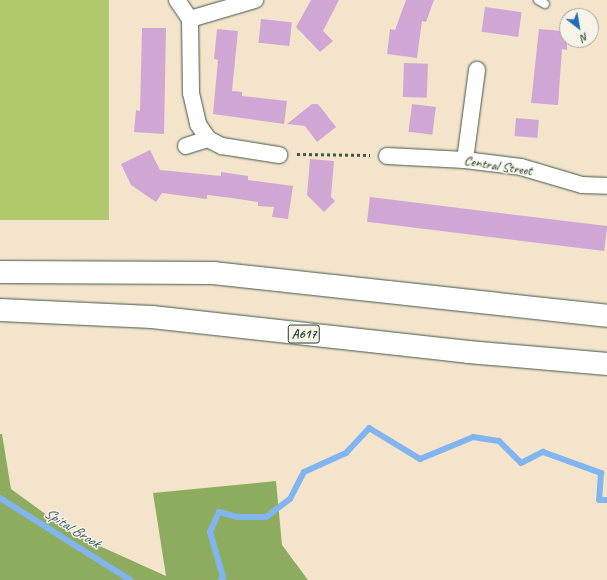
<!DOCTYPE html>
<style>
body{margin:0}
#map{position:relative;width:607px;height:580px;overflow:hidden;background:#f4e4cc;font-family:Caveat,sans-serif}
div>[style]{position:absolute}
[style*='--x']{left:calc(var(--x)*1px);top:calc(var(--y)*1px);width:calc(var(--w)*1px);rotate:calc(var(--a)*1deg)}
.green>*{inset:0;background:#b2c86d;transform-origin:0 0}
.forest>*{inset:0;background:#8dac60}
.stream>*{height:6px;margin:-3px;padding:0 3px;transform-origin:3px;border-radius:3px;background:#82b5ef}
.building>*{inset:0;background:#d0a7d4;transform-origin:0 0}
.path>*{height:2.5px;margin-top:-1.25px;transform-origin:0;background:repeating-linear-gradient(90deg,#3f564b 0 3px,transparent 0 6px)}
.roads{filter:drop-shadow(0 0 1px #3f564b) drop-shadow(0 0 1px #3f564b)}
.service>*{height:8px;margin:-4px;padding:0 4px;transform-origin:4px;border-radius:4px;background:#fff}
.minor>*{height:16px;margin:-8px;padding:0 8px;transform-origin:8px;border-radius:8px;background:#fff}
.trunk>*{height:22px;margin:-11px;padding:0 11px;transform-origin:11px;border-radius:11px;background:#fff}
span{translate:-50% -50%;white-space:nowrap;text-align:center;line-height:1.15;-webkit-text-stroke:3px #f7f3e8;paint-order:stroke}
.shield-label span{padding:1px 3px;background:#f7f3e8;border:1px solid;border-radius:3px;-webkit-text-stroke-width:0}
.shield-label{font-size:13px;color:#1f3d34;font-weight:700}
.street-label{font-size:14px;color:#1f3d34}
.water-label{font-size:15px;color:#385b63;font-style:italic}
.north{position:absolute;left:559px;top:8px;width:40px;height:40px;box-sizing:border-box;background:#f7f3e8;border:1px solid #a1aaa0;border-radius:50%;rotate:149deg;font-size:11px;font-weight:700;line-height:16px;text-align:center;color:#1f3d34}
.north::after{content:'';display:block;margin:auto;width:14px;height:18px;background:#1f6fb2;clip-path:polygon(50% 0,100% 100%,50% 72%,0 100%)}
</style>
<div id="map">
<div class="green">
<i style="left:0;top:0;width:109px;height:220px"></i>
</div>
<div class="forest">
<i style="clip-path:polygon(0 434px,2px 434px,11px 489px,73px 534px,166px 576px,153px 493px,276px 481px,282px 545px,308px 580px,0 580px)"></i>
</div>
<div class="stream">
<i style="--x:0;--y:498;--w:154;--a:32.2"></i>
<i style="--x:221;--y:580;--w:4;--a:-56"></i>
<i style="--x:223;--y:577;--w:47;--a:-106.1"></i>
<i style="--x:210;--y:532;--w:22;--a:-66"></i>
<i style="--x:219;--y:512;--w:20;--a:15"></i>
<i style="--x:238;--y:517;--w:28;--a:0"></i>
<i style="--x:266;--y:517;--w:30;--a:-37"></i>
<i style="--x:290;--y:499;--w:30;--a:-63"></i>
<i style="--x:304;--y:472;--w:46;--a:-24.3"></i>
<i style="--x:346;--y:453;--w:34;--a:-47"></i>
<i style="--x:369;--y:428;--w:60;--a:31.3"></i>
<i style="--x:420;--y:459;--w:57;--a:-22.5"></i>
<i style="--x:473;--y:437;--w:26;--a:9"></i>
<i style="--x:499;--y:441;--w:31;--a:45"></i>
<i style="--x:521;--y:463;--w:25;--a:-27"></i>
<i style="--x:543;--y:452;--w:62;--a:19.9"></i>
<i style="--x:601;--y:473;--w:27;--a:94"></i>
<i style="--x:599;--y:500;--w:8;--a:0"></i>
</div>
<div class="building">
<i style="clip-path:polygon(311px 0,339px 0,323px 31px,333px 41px,320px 52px,296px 27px)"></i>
<i style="clip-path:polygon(406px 0,434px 0,426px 22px,422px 21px,417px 58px,387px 54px,390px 29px,395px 30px)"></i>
<i style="left:485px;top:7px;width:37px;height:25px;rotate:8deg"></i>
<i style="left:261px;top:19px;width:31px;height:24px;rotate:6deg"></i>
<i style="clip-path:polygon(142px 28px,166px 28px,164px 134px,134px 132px,136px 110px,140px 111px)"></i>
<i style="clip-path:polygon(217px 29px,238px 31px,232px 91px,242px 92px,242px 96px,287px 101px,284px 124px,213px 114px,218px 60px,214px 59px)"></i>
<i style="clip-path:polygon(539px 29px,563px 31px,563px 34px,567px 34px,567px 50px,562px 49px,558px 105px,531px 103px)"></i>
<i style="left:404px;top:63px;width:24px;height:34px;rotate:2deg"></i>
<i style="clip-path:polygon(312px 104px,318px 104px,336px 127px,317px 142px,305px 126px,287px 124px)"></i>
<i style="left:412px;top:104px;width:24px;height:28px;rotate:7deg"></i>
<i style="left:516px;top:118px;width:23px;height:18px;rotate:5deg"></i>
<i style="clip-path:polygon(150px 150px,160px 170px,221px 176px,221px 172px,248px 176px,248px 180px,293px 186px,288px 219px,272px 217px,274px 207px,258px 206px,258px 202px,232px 198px,207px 195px,207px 199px,162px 193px,156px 202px,131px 185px,121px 164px)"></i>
<i style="clip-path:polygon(310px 159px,334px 161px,331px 197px,335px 201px,324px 212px,307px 195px)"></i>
<i style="left:370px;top:197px;width:239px;height:25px;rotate:7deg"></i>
</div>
<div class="path">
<i style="--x:297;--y:154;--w:73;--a:0.8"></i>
</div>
<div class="roads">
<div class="service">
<i style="--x:538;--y:0;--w:8;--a:30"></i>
</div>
<div class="minor">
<i style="--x:177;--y:0;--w:23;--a:56"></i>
<i style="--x:190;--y:19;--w:74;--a:89.2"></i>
<i style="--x:191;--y:93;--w:32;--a:77"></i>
<i style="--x:198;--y:124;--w:18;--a:56"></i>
<i style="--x:208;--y:139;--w:16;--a:27"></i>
<i style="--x:222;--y:146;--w:58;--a:9"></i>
<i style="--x:190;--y:19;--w:68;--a:-16.3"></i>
<i style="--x:186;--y:146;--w:23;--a:-18"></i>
<i style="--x:387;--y:156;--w:78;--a:2.9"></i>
<i style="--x:465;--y:160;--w:56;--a:7.1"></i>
<i style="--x:521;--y:167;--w:64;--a:16.4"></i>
<i style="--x:582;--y:185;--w:25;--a:2"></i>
<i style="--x:465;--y:160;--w:91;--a:-82.4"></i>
</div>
<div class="trunk">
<i style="--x:0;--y:272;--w:213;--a:0.3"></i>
<i style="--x:213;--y:273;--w:396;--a:6.2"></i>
<i style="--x:0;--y:310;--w:152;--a:2.6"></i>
<i style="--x:152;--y:317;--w:318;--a:6.3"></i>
<i style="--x:468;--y:352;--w:140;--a:4.9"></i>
</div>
</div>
<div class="shield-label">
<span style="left:304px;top:334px">A617</span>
</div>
<div class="street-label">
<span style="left:498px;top:166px;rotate:9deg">Central Street</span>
</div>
<div class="water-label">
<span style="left:72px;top:528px;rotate:32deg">Spital Brook</span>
</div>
<div class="north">N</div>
</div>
